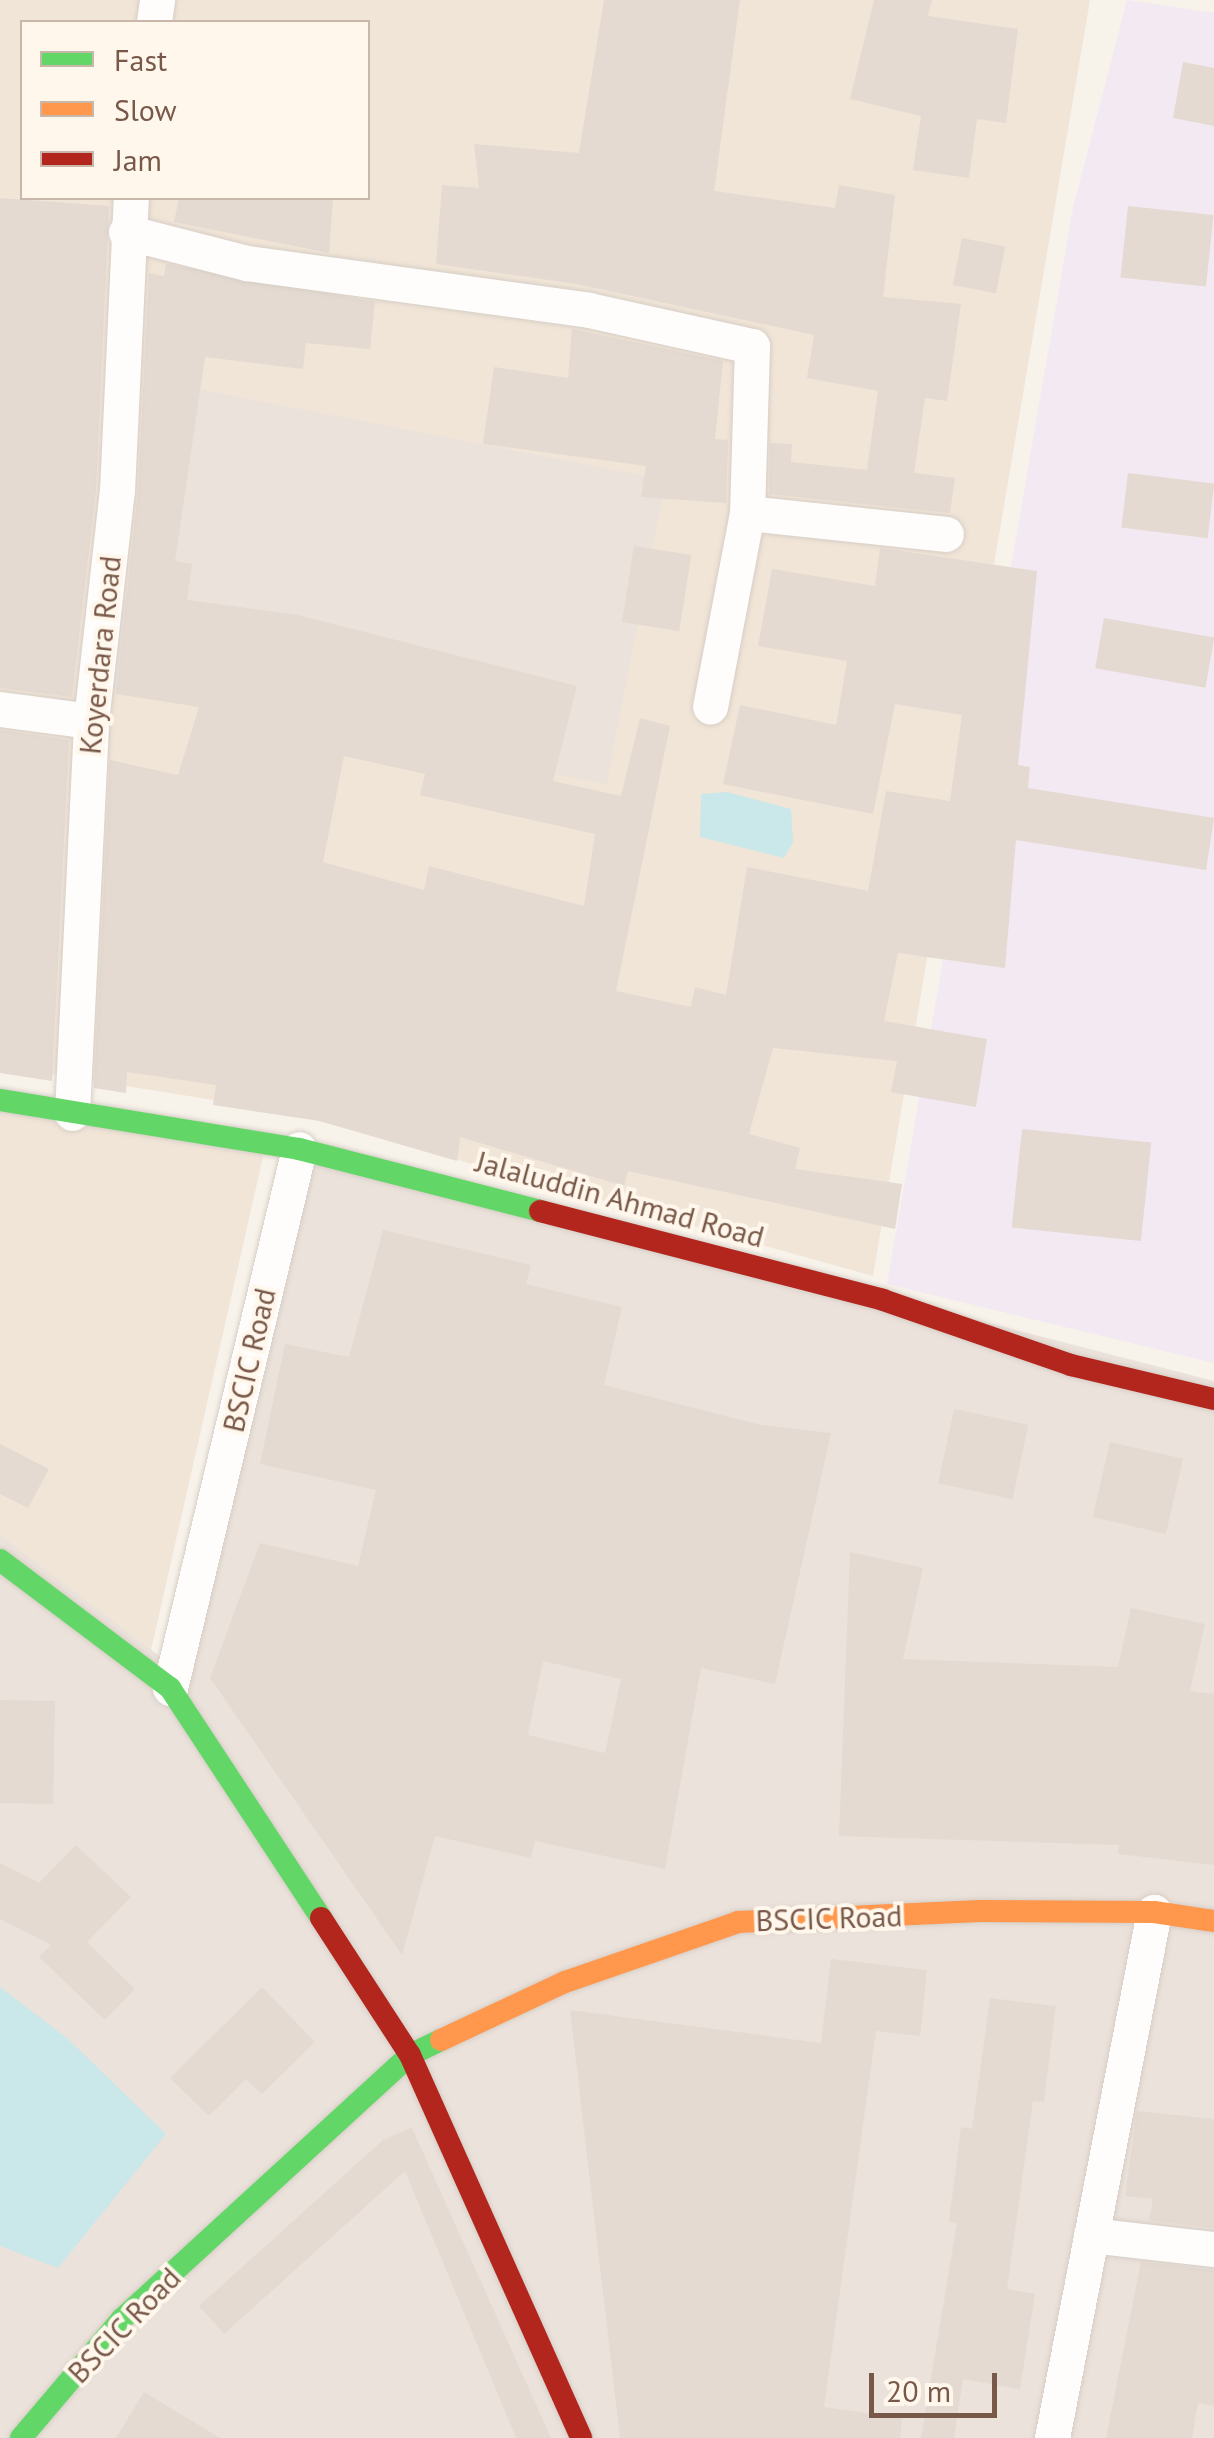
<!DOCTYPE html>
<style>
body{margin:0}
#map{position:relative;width:1214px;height:2438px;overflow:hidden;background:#f7f2ea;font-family:"PT Sans",sans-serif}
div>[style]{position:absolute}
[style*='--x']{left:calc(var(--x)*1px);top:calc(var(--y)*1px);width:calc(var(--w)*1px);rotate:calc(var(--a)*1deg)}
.residential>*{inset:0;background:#f1e5d7}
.industrial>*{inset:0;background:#ebe2db;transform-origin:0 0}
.education>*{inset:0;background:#f3e9f3}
.water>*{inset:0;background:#cae7e9}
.building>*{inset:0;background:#e4dad1;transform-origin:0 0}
.roads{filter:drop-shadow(0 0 2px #d6cec6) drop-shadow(0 0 2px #d6cec6)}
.street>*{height:35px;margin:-17.5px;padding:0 17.5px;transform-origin:17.5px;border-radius:17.5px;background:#fefdfc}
.fast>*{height:22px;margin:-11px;padding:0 11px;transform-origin:11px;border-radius:11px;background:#63d668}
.slow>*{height:22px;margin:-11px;padding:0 11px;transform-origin:11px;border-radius:11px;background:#ff974d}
.jam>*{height:22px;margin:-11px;padding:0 11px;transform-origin:11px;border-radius:11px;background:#b3261e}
span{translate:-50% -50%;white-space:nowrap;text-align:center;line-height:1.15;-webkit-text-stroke:8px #fff7ec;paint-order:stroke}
.street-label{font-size:30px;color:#785848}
.legend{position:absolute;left:20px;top:20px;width:350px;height:180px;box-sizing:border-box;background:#fff7ec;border:2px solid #c9b7aa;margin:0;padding:12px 18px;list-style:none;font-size:30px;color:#785848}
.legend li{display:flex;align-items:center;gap:20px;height:50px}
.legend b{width:50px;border:2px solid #c9b7aa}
.scale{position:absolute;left:869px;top:2373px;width:128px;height:45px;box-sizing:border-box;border:5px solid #785848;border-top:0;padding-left:12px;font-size:30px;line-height:35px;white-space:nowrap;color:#785848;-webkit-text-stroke:8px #fff7ec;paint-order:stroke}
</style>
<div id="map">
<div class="residential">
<i style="clip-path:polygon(evenodd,0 0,1090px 0,873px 1276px,283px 1111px,0 1066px,0 0,22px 22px,368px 22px,368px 198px,22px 198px,22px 22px)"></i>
<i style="clip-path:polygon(0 1096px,268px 1135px,151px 1650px,0 1536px)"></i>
</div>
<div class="industrial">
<i style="left:167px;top:383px;width:508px;height:310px;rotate:11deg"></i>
<i style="clip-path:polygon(288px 1142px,1214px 1381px,1214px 2438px,0 2438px,0 1535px,162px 1658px)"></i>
</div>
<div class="education">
<i style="clip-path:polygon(1127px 0,1214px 13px,1214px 1363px,887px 1284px,1073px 208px)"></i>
</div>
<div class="water">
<i style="clip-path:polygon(727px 792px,791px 809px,793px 842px,784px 858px,700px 837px,701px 794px)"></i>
<i style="clip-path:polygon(0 1987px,67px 2038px,166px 2134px,58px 2268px,0 2246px)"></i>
</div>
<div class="building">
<i style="clip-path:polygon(604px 0,740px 0,714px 191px,835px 208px,839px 185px,895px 195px,883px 297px,961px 304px,947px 401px,925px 398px,914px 473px,955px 478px,950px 513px,769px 494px,770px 443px,792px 444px,791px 462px,867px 470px,878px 391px,807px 378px,814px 335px,577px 284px,436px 264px,442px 185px,479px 188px,474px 144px,579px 153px)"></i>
<i style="clip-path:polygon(874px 0,932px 0,928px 16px,1018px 29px,1006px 123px,977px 119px,969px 178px,913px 170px,921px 116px,850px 99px)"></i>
<i style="clip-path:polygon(1183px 62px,1214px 68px,1214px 126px,1173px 118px)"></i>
<i style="clip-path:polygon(0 198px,109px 206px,96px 489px,72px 697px,0 688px)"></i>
<i style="clip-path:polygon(179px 198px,333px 198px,329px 253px,174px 222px)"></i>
<i style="left:1128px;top:206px;width:86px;height:72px;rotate:6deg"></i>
<i style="left:962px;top:238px;width:44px;height:48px;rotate:11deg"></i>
<i style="clip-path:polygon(evenodd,166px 264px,375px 302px,370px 349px,306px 343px,303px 369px,205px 357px,175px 561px,192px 564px,187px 600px,298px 615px,577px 686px,553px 781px,621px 796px,640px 718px,670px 726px,616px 991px,691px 1007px,695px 987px,726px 995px,747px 867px,868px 891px,886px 791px,950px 801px,962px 715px,895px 704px,873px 814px,723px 784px,740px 705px,836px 725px,847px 661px,758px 646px,772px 569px,875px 586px,880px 548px,1037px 571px,1018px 765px,1030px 767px,1028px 788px,1214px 818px,1206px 870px,1016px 840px,1005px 968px,898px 953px,884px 1021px,987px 1039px,976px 1107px,891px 1092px,897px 1061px,773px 1048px,749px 1134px,800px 1148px,795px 1169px,902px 1184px,895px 1229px,628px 1171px,624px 1186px,460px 1137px,457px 1161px,320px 1121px,213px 1105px,216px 1085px,127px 1072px,126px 1093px,94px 1088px,110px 760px,178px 775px,199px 707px,116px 694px,138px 492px,149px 273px,164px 276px,166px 264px,344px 756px,425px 774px,420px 795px,595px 834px,584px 906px,429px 866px,424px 890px,323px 862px,344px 756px)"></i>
<i style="clip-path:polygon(572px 329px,723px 361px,715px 439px,728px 440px,726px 503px,641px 497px,646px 466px,483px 444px,494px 367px,568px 378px)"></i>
<i style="left:1128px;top:473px;width:87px;height:55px;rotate:7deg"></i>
<i style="left:634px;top:546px;width:58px;height:77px;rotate:9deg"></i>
<i style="left:1104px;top:618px;width:112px;height:51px;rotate:10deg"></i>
<i style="clip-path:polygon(0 730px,69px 740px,52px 1081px,0 1073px)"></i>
<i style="left:1022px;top:1129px;width:130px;height:99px;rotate:6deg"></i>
<i style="clip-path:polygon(evenodd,383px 1230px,531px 1265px,526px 1284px,622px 1307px,604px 1385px,761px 1425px,831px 1433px,775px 1684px,701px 1668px,665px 1869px,535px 1841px,531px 1858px,435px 1836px,402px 1955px,210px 1678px,260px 1543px,358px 1566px,376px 1490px,260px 1464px,285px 1344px,349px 1357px,383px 1230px,543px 1661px,621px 1679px,605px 1753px,528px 1735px,543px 1661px)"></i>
<i style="left:954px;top:1409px;width:76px;height:76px;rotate:12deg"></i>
<i style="left:1110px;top:1442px;width:75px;height:77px;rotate:13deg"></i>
<i style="clip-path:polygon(0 1444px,49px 1469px,28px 1508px,0 1494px)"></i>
<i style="clip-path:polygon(850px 1552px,923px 1568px,903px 1659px,1118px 1667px,1131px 1608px,1205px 1624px,1190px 1691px,1214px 1694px,1214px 1865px,1118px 1854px,1119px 1845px,839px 1836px)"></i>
<i style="left:0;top:1700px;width:55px;height:103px;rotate:1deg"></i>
<i style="clip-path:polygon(76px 1845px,131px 1897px,87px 1942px,135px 1989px,105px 2020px,39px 1957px,51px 1945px,0 1919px,0 1863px,39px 1883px)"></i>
<i style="clip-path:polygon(831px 1959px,927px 1970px,920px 2036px,876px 2031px,824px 2407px,902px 2418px,900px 2438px,620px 2438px,570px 2010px,821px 2043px)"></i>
<i style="clip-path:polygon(262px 1987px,315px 2042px,262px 2094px,246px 2079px,209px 2116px,170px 2078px)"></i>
<i style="clip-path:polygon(990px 1998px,1056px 2006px,1044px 2102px,1033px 2101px,1007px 2289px,1035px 2294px,1020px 2389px,963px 2379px,954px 2438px,921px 2438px,957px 2223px,949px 2222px,961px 2127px,972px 2129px)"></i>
<i style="clip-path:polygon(1137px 2111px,1214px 2119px,1214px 2228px,1149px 2220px,1153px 2199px,1125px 2196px)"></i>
<i style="clip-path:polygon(411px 2128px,412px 2128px,551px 2438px,516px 2438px,405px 2171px,224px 2334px,199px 2306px,383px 2140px)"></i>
<i style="clip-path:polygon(1141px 2262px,1214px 2270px,1214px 2406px,1198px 2403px,1192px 2438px,1106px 2438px)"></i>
<i style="clip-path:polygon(144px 2392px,220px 2438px,116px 2438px)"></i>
</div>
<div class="roads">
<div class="street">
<i style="--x:154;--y:22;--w:22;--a:-82"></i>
<i style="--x:126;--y:232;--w:125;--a:14.4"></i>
<i style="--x:247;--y:263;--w:345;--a:7.8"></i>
<i style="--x:589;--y:310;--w:167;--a:12.5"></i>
<i style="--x:752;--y:346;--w:167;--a:91.7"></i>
<i style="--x:747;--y:513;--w:197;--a:100.8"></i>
<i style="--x:747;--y:513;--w:200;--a:6"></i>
<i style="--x:0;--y:709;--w:92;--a:7.5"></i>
<i style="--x:72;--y:1113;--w:392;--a:-87.2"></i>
<i style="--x:91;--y:721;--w:231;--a:-83.6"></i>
<i style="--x:117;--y:491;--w:293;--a:-87.3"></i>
<i style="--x:170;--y:1688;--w:554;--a:-76.54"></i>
<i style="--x:1091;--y:2235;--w:124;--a:6.5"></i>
<i style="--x:1052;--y:2438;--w:536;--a:-79.03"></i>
</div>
<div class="fast">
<i style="--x:0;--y:1100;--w:303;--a:9.3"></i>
<i style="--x:299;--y:1149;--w:249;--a:14.4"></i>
<i style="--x:0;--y:1560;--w:213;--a:37"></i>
<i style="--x:170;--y:1688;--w:275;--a:56.7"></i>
<i style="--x:21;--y:2438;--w:156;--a:-49.7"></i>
<i style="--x:122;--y:2319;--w:391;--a:-42.5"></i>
<i style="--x:410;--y:2055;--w:34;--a:-26"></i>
</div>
<div class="slow">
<i style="--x:441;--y:2040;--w:137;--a:-25.1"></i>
<i style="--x:565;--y:1982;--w:183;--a:-19.1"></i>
<i style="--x:738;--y:1922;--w:242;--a:-2.6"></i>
<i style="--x:980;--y:1911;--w:174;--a:0.3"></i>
<i style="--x:1154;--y:1912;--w:61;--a:8.5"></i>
</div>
<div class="jam">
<i style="--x:540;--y:1211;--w:354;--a:14.5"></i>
<i style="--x:883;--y:1300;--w:199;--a:19.1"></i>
<i style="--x:1071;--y:1365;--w:147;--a:13.4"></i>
<i style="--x:321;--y:1918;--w:163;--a:57"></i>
<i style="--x:410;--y:2055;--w:419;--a:65.9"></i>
</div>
</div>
<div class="street-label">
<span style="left:100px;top:655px;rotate:-84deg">Koyerdara Road</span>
<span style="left:620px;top:1199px;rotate:15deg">Jalaluddin Ahmad Road</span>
<span style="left:249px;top:1360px;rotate:-77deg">BSCIC Road</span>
<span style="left:829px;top:1918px;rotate:-2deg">BSCIC Road</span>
<span style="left:124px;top:2325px;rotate:-46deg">BSCIC Road</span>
</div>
<ul class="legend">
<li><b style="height:12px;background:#63d668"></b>Fast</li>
<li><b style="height:12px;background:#ff974d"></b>Slow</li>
<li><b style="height:12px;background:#b3261e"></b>Jam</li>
</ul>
<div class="scale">20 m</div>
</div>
